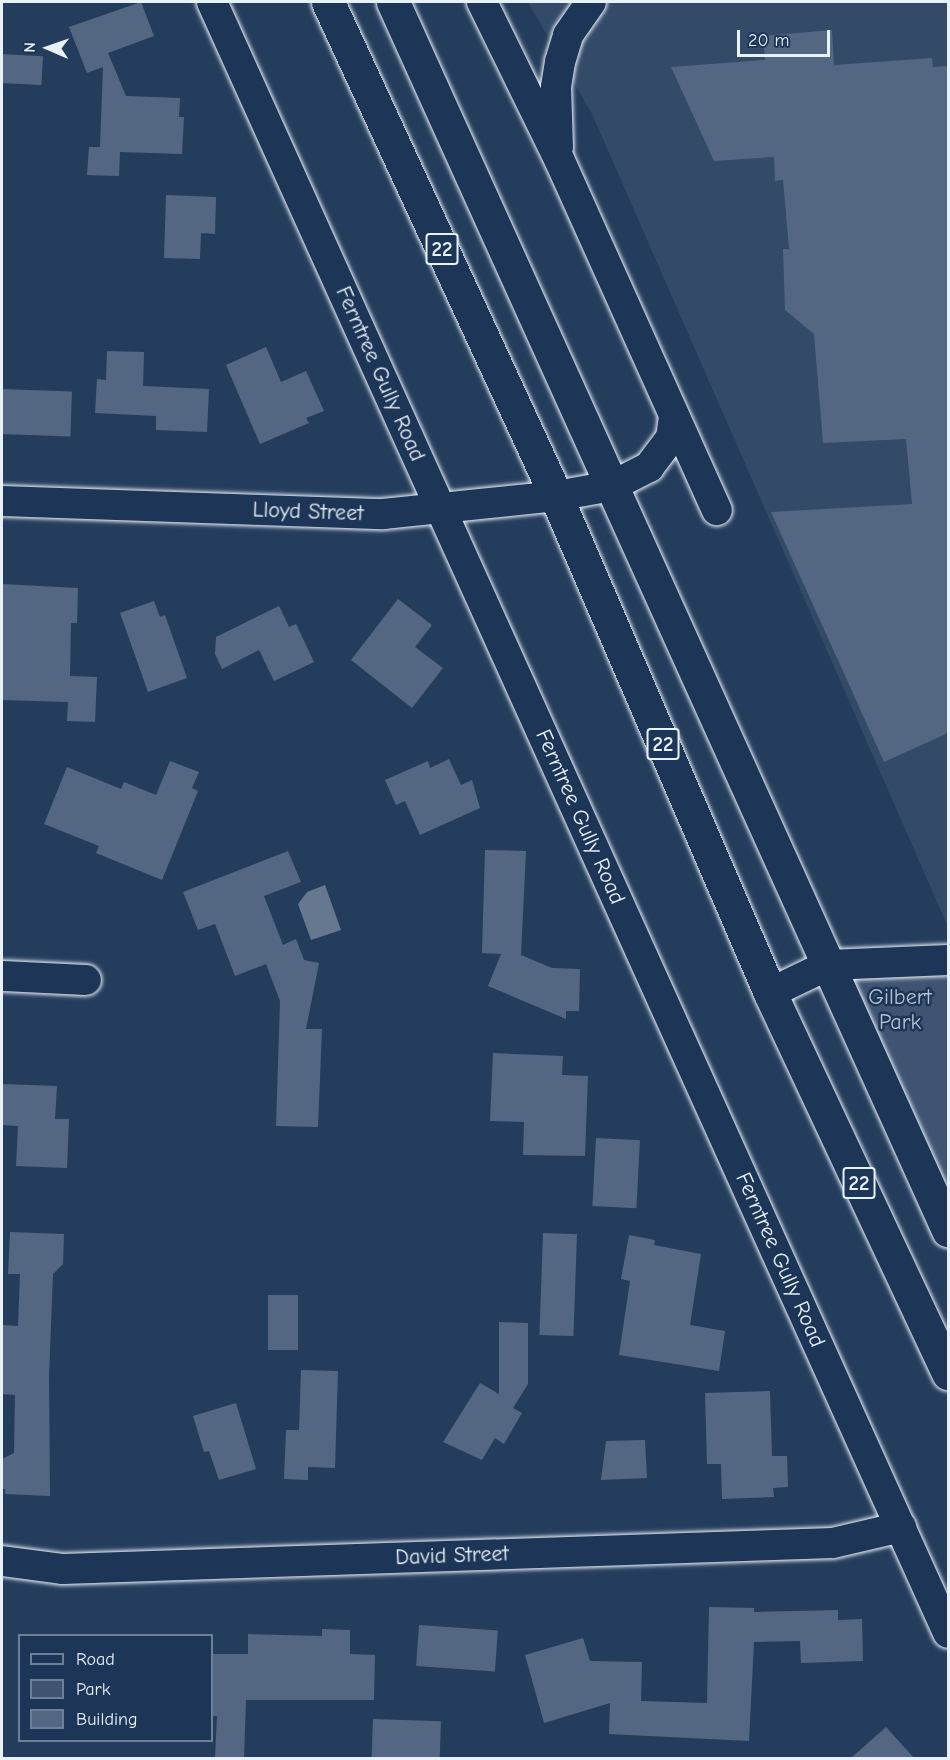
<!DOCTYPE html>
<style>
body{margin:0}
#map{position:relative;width:950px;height:1760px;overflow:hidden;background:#253d5d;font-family:"Comic Neue",sans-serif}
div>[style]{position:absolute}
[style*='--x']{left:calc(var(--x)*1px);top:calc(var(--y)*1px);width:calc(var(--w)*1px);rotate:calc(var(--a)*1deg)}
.built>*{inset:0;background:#334a68}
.green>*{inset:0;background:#3e5472}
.water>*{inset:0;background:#657890}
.building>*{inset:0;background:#536782;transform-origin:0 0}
.roads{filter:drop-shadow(0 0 2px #e8f1f8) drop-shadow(0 0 2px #e8f1f8)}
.minor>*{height:30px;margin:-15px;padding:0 15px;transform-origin:15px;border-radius:15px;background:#1d3557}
.major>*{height:33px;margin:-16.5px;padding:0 16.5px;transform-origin:16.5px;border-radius:16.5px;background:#1d3557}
span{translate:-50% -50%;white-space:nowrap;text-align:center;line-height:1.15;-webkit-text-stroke:5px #1d3557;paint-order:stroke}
.shield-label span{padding:2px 4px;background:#1d3557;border:2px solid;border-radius:4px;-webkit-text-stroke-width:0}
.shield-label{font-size:21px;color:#e8f1f8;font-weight:700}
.street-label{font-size:22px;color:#e8f1f8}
.park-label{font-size:22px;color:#b5c2d0}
.frame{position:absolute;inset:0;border:3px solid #e8f1f8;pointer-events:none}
.legend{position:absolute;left:18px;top:1634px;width:195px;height:108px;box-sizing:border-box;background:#1d3557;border:2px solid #6e8097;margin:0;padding:8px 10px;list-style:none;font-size:18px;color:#e8f1f8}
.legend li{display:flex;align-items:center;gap:12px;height:30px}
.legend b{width:30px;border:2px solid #6e8097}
.north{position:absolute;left:18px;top:18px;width:60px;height:60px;-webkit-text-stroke:4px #1d3557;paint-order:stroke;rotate:272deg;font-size:16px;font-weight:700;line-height:24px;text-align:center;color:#e8f1f8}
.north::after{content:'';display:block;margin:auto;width:21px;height:27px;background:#e8f1f8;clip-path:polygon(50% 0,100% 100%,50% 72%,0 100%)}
.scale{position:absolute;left:737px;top:30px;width:93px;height:27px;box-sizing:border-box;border:3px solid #e8f1f8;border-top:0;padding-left:8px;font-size:18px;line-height:21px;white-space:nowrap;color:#e8f1f8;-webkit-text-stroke:4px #1d3557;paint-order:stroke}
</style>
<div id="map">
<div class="built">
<i style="clip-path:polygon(528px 2px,948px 2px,948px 927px,592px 114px)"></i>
</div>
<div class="green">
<i style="clip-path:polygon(948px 960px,948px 1230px,828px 965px)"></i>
</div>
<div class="water">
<i style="clip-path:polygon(325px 885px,341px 930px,311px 940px,298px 904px,307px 892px)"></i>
</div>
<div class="building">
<i style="clip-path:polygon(141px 2px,154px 36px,108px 53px,126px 96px,180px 98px,179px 117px,184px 117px,182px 154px,120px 152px,119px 176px,87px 175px,89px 147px,100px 147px,103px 67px,87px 73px,69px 27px)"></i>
<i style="clip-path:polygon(832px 30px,834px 65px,932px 58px,933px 67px,948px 66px,948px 733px,884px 762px,771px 512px,912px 504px,906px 439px,823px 443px,814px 334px,785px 310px,783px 249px,789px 249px,783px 180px,775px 181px,774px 157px,714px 161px,671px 67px,765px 60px,763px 36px)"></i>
<i style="left:2px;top:54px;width:41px;height:29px;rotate:3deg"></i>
<i style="clip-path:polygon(166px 195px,216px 197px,215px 234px,201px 233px,200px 259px,164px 258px)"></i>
<i style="clip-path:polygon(266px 347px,281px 382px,306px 371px,324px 411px,306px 418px,309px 423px,260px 444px,226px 365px)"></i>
<i style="clip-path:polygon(107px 351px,144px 352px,143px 386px,209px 389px,207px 432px,156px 430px,156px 416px,95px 413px,97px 379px,106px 380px)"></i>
<i style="left:2px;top:389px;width:70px;height:45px;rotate:2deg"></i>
<i style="clip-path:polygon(2px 584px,78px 588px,77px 623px,71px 623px,70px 676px,97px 677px,95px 722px,67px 721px,68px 702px,2px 700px)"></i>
<i style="clip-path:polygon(398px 599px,432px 625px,415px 647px,443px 668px,412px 708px,351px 660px)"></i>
<i style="clip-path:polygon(154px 601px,160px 617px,165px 615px,187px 678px,148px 692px,120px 613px)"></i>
<i style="clip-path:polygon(279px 606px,289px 627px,296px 624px,314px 662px,274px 681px,259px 650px,222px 669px,215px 654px,216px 637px)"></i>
<i style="clip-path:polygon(449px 759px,461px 785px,472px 780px,480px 808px,420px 835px,405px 801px,396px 805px,385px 780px,428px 761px,430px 768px)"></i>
<i style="clip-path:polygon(170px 761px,199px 772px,192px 788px,198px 791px,162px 880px,96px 853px,99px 846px,44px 824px,67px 767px,121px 789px,124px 782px,156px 795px)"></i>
<i style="clip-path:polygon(485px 850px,526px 851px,521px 955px,552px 968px,580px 969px,579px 1011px,566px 1011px,566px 1019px,488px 986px,501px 954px,482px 953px)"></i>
<i style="clip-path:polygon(288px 851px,301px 882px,264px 896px,283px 945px,296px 939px,304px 960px,319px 963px,306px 1029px,322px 1029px,318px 1127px,276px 1126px,280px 1001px,266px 964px,235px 976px,215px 924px,198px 930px,183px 892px)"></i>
<i style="clip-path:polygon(493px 1053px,563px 1056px,562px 1075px,588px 1076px,585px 1156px,523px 1155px,524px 1122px,490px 1121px)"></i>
<i style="clip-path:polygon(2px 1084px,57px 1086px,55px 1119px,69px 1119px,67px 1168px,16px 1166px,18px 1126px,2px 1125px)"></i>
<i style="left:596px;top:1138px;width:44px;height:68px;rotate:3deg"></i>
<i style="clip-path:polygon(10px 1232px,64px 1234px,63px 1264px,53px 1274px,49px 1376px,50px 1496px,5px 1494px,5px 1489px,2px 1489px,2px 1459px,14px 1453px,15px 1395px,2px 1394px,3px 1325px,18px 1326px,20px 1274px,8px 1274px)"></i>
<i style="left:543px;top:1233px;width:34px;height:102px;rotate:2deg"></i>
<i style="clip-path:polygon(629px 1235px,655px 1240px,654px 1245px,701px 1254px,690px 1325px,725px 1331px,719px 1371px,619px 1355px,630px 1281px,621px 1279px)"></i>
<i style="left:268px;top:1295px;width:30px;height:55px"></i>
<i style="clip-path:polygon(499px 1322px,528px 1323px,528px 1384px,513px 1408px,522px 1413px,504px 1444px,495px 1438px,482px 1460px,443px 1442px,480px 1383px,499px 1394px)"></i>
<i style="clip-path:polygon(301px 1370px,338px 1371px,335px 1468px,308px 1467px,308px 1480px,284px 1479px,286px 1430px,299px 1430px)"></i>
<i style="clip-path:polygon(770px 1391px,772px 1456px,787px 1456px,788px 1487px,773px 1488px,774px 1497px,722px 1499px,721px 1464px,707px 1464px,705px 1393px)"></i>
<i style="clip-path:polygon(236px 1403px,256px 1469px,219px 1480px,209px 1451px,204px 1452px,193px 1416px)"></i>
<i style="clip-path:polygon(645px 1440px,647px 1478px,601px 1480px,606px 1441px)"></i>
<i style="clip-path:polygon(709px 1607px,754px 1608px,754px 1612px,838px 1610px,838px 1620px,862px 1619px,863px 1661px,801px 1663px,800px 1641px,754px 1642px,749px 1741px,609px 1734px,610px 1703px,544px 1723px,525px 1655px,583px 1638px,590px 1661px,642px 1662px,641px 1701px,707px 1703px)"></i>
<i style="left:419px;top:1625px;width:79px;height:41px;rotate:4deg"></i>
<i style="clip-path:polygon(322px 1629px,350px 1630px,350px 1654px,375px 1655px,374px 1700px,246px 1700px,244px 1758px,215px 1758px,217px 1716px,212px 1716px,212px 1654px,248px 1654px,248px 1634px,322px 1636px)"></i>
<i style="left:373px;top:1719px;width:68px;height:39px;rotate:2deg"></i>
<i style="clip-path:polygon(886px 1727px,914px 1758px,851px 1758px)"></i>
</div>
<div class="roads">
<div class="minor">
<i style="--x:212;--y:2;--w:1789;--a:65.71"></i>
<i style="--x:482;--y:2;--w:175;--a:63.9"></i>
<i style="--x:559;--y:159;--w:385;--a:65.8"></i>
<i style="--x:558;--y:147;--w:60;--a:-91.9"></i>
<i style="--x:556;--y:87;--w:25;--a:-81"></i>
<i style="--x:560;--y:62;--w:28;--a:-73"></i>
<i style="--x:568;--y:35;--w:40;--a:-55.1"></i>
<i style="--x:2;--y:501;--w:381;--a:2"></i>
<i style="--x:383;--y:514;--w:174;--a:-5.9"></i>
<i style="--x:556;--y:496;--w:57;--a:-10.1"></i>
<i style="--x:612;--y:486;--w:42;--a:-27.2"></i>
<i style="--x:649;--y:467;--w:36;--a:-53"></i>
<i style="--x:671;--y:438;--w:21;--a:-82"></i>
<i style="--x:2;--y:976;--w:84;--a:2.7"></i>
<i style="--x:770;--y:993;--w:64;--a:-25.8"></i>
<i style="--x:828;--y:965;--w:120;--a:-2.4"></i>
<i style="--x:2;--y:1561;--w:62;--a:7.5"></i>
<i style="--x:63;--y:1569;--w:770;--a:-1.93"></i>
<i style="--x:833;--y:1543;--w:70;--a:-13.2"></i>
</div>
<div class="major">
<i style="--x:328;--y:2;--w:544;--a:65.22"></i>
<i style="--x:556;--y:496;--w:541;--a:66.7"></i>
<i style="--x:770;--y:993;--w:420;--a:64.9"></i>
<i style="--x:393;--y:2;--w:1348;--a:65.68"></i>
</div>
</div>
<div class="shield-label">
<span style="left:442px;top:249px">22</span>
<span style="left:663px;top:744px">22</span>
<span style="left:859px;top:1183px">22</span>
</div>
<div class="street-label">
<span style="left:380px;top:374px;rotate:66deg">Ferntree Gully Road</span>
<span style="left:308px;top:512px;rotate:2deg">Lloyd Street</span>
<span style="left:580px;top:817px;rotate:66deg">Ferntree Gully Road</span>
<span style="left:780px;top:1260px;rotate:66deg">Ferntree Gully Road</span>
<span style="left:452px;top:1556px;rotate:-2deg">David Street</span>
</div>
<div class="park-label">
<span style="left:900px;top:1010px">Gilbert<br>Park</span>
</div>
<div class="frame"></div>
<ul class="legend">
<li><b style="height:8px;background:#1d3557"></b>Road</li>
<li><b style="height:16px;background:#3e5472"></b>Park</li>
<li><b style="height:16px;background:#536782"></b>Building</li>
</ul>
<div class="north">N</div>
<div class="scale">20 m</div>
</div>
